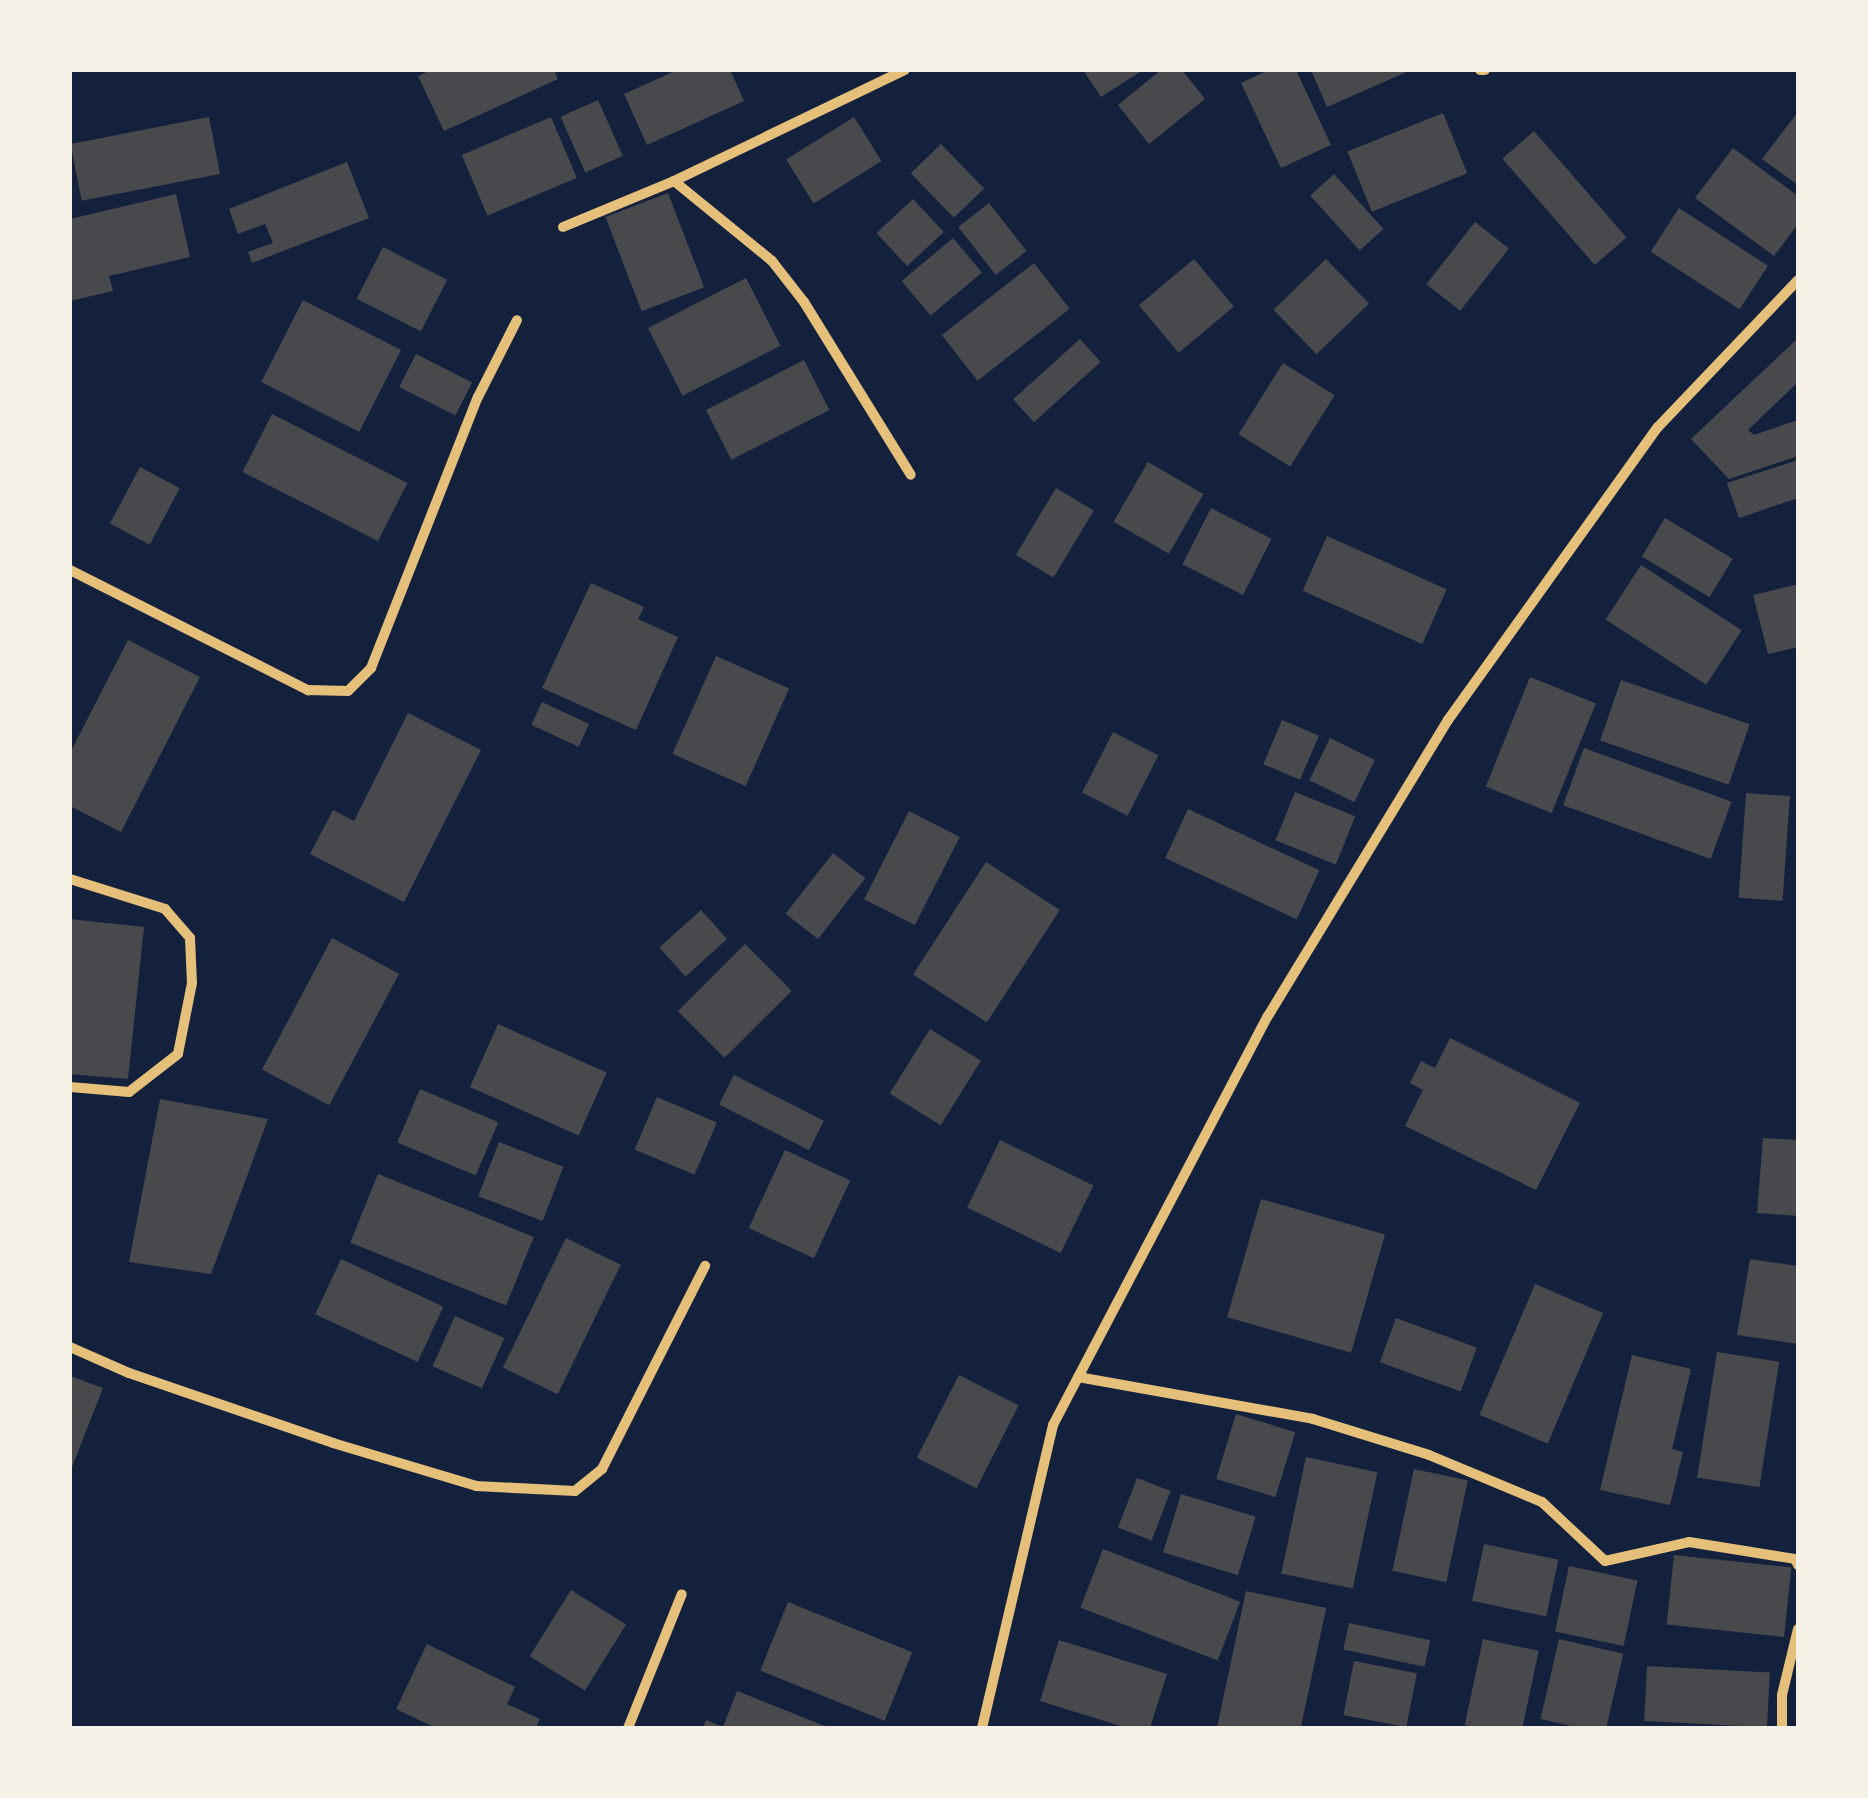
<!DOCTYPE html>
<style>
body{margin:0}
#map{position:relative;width:1868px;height:1798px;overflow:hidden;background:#14213d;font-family:Roboto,sans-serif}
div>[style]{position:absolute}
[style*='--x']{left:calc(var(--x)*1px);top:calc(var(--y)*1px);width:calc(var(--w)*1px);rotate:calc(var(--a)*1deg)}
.building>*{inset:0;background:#48494c;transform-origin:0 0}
.minor>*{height:10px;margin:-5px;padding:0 5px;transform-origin:5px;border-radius:5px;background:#e5c07b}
span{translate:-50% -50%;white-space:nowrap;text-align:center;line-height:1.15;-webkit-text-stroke:9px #f6f1e7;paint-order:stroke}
.frame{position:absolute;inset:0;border:72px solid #f6f1e7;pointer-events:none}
</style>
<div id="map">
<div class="building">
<i style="clip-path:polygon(431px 70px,554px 70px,558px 79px,444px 131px,418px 76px)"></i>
<i style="clip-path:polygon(677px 70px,730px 70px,744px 101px,647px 145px,624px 94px)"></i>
<i style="clip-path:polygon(1083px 70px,1143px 70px,1101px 97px)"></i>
<i style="clip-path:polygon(1161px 70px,1182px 70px,1205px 99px,1149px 144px,1118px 105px)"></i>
<i style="clip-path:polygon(1269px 70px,1296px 70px,1331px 145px,1281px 168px,1241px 83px)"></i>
<i style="clip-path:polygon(1311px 70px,1411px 70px,1327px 107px)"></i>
<i style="left:598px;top:100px;width:61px;height:41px;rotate:66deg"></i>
<i style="clip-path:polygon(1798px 112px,1798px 185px,1762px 159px)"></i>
<i style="left:1443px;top:113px;width:65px;height:103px;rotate:68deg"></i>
<i style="left:209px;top:117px;width:58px;height:141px;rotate:79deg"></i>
<i style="left:551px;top:117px;width:66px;height:97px;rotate:67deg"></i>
<i style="left:854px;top:117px;width:52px;height:80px;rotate:58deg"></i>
<i style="left:1534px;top:131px;width:141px;height:42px;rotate:49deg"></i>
<i style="left:941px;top:144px;width:62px;height:42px;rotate:46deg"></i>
<i style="clip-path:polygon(1733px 148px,1798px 196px,1798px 224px,1774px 256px,1695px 198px)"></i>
<i style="clip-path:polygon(347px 162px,369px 218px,252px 263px,248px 252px,273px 243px,265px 224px,238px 234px,229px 209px)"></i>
<i style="left:1334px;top:174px;width:74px;height:32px;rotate:48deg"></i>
<i style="left:668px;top:193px;width:101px;height:67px;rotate:69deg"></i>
<i style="clip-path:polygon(176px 194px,190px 257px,109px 276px,113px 291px,70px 301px,70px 219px)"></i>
<i style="left:913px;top:199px;width:45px;height:50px;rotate:47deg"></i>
<i style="left:989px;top:203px;width:61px;height:39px;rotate:52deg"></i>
<i style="left:1679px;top:208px;width:106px;height:52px;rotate:33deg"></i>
<i style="left:1475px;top:222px;width:43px;height:79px;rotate:38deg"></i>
<i style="left:953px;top:238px;width:45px;height:67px;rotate:50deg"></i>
<i style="left:383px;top:247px;width:72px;height:58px;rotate:27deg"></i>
<i style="left:1194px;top:259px;width:62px;height:72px;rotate:50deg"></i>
<i style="left:1326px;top:259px;width:62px;height:73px;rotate:46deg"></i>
<i style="left:1034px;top:263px;width:58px;height:117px;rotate:52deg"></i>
<i style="left:746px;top:278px;width:76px;height:110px;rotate:63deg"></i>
<i style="left:303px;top:300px;width:110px;height:92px;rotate:27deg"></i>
<i style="clip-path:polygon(1798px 338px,1798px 382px,1748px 430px,1754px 435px,1798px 420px,1798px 456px,1729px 479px,1691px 439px)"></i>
<i style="left:1080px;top:339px;width:31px;height:90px;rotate:48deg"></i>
<i style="left:416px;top:354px;width:63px;height:37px;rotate:27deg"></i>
<i style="left:804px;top:360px;width:56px;height:110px;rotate:63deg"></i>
<i style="left:1283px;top:363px;width:61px;height:84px;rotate:32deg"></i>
<i style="left:272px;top:414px;width:152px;height:65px;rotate:27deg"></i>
<i style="clip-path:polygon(1798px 460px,1798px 498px,1739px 518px,1727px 483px)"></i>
<i style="left:1148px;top:462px;width:64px;height:69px;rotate:30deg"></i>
<i style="left:140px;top:467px;width:45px;height:64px;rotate:28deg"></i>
<i style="left:1056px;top:488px;width:44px;height:78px;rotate:31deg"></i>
<i style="left:1211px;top:508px;width:68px;height:63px;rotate:27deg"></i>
<i style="left:1665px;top:518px;width:79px;height:45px;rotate:31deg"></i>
<i style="left:1327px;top:536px;width:131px;height:60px;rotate:24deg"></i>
<i style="left:1641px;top:565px;width:120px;height:65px;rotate:33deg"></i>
<i style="clip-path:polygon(591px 583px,644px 607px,638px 619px,678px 637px,636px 730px,542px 688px)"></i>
<i style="clip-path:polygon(1798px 584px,1798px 647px,1768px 654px,1753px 595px)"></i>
<i style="clip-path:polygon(128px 640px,200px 677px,121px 832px,70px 806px,70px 753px)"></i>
<i style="left:716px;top:656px;width:80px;height:107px;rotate:24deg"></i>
<i style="left:1530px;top:677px;width:71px;height:118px;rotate:22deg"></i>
<i style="left:1621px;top:680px;width:136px;height:64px;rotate:19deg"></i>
<i style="left:542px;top:702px;width:52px;height:25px;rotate:25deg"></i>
<i style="clip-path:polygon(408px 713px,481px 750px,404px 902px,310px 854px,333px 810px,354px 821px)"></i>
<i style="left:1282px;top:720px;width:40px;height:48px;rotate:23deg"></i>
<i style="left:1113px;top:732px;width:51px;height:68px;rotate:27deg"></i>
<i style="left:1330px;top:738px;width:50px;height:47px;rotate:26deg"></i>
<i style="left:1584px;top:748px;width:157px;height:61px;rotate:20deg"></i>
<i style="left:1295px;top:792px;width:65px;height:52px;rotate:22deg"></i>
<i style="left:1746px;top:793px;width:44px;height:105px;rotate:4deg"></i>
<i style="left:1188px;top:809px;width:145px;height:54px;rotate:25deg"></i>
<i style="left:909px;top:811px;width:57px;height:99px;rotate:27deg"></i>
<i style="left:833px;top:853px;width:41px;height:77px;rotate:38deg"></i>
<i style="left:986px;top:862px;width:88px;height:134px;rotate:33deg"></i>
<i style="left:701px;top:910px;width:39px;height:56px;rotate:48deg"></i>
<i style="clip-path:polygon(70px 919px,144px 927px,128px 1079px,70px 1074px)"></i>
<i style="left:332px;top:938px;width:76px;height:149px;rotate:28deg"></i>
<i style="left:745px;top:944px;width:66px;height:95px;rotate:45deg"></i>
<i style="left:498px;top:1024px;width:119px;height:69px;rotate:24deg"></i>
<i style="left:930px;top:1029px;width:60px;height:76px;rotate:32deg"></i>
<i style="clip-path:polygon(1450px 1038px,1580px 1103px,1536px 1190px,1405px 1126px,1423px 1090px,1410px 1083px,1421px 1061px,1435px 1068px)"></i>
<i style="left:734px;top:1075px;width:101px;height:33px;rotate:27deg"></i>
<i style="left:420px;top:1089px;width:85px;height:58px;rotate:23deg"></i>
<i style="left:657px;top:1097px;width:65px;height:57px;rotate:23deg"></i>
<i style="clip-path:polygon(160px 1099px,268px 1119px,211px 1274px,129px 1262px)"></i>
<i style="clip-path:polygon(1763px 1138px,1798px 1140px,1798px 1216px,1757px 1213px)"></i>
<i style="left:1000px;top:1140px;width:104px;height:75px;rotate:26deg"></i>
<i style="left:499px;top:1142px;width:69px;height:58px;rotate:21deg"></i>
<i style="left:785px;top:1150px;width:72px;height:86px;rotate:25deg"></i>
<i style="left:378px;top:1174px;width:168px;height:74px;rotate:22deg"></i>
<i style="left:1261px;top:1199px;width:129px;height:123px;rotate:16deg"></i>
<i style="left:566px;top:1238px;width:61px;height:144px;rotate:26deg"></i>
<i style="left:341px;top:1259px;width:113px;height:61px;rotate:25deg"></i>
<i style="clip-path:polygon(1750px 1259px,1798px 1266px,1798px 1344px,1737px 1335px)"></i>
<i style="left:1535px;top:1284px;width:74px;height:142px;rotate:23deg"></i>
<i style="left:455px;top:1316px;width:54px;height:55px;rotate:24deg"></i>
<i style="left:1396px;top:1318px;width:86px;height:47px;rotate:20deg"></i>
<i style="left:1717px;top:1352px;width:63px;height:127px;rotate:9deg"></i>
<i style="clip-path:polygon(1632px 1355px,1691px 1369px,1672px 1449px,1683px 1452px,1670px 1505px,1600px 1490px)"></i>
<i style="left:959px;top:1375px;width:67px;height:93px;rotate:27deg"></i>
<i style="clip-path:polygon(70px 1376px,103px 1388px,70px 1472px)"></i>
<i style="left:1236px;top:1414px;width:62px;height:68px;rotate:17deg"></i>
<i style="left:1306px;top:1457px;width:73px;height:119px;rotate:12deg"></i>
<i style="left:1414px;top:1469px;width:55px;height:104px;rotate:12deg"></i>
<i style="left:1137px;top:1478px;width:36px;height:53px;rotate:21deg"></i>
<i style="left:1181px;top:1494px;width:78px;height:61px;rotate:17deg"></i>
<i style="left:1484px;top:1544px;width:76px;height:58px;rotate:12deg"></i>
<i style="left:1103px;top:1549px;width:147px;height:63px;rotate:21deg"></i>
<i style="left:1674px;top:1555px;width:118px;height:70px;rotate:6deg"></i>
<i style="left:1569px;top:1566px;width:70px;height:67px;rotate:12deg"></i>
<i style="left:571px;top:1590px;width:65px;height:78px;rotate:32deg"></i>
<i style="left:1246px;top:1591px;width:82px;height:140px;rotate:12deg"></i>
<i style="left:788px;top:1602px;width:134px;height:74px;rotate:22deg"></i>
<i style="left:1349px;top:1623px;width:83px;height:27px;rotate:12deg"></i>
<i style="left:1483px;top:1639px;width:57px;height:88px;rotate:12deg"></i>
<i style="left:1559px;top:1639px;width:66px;height:82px;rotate:13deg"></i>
<i style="clip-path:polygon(1059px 1640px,1167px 1674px,1150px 1728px,1127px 1728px,1040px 1701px)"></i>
<i style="clip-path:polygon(427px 1644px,515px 1687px,507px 1704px,540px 1719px,536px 1728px,436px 1728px,396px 1709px)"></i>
<i style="left:1354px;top:1661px;width:64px;height:55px;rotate:11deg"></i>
<i style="left:1647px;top:1666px;width:123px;height:55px;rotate:3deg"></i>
<i style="clip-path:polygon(737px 1691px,830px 1728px,703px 1728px,706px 1720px,723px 1727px)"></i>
</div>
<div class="minor">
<i style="--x:1480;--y:70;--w:5;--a:0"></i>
<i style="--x:674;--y:181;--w:127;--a:39.2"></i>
<i style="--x:772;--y:261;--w:52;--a:52"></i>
<i style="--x:804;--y:302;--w:203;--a:58.3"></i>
<i style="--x:563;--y:227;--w:120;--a:-22.5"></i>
<i style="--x:674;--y:181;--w:256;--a:-25.7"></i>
<i style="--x:70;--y:570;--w:267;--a:26.8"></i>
<i style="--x:308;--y:690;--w:40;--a:1.4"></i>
<i style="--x:348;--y:691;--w:33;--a:-45"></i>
<i style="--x:371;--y:668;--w:291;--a:-68.5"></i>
<i style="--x:478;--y:397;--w:86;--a:-63.1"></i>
<i style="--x:70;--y:879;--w:100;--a:17.5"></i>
<i style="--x:165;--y:909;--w:38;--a:49"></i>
<i style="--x:190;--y:938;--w:45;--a:87.5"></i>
<i style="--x:192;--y:983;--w:72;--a:101.2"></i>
<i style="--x:178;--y:1054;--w:62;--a:142.2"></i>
<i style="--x:129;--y:1092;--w:59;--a:-175.2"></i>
<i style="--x:70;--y:1347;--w:64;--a:23.8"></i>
<i style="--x:129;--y:1373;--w:216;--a:18.9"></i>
<i style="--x:333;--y:1443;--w:149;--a:16.7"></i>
<i style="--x:476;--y:1486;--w:99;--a:2.9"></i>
<i style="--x:575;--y:1491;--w:35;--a:-39"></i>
<i style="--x:602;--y:1469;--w:228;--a:-63.1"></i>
<i style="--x:1078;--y:1377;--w:239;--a:10.1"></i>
<i style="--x:1313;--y:1419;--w:121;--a:17.2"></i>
<i style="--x:1429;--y:1455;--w:122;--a:22.6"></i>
<i style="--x:1542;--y:1502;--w:86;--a:43.1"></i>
<i style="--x:1605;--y:1561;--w:86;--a:-12.7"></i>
<i style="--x:1689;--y:1542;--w:107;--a:9.1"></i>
<i style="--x:1795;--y:1559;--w:7;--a:63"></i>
<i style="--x:628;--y:1728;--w:144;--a:-68.1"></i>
<i style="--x:982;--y:1728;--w:311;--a:-76.8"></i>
<i style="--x:1053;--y:1425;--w:462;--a:-62.3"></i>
<i style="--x:1268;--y:1016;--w:346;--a:-58.7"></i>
<i style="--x:1448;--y:720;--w:360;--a:-54.4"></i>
<i style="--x:1658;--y:427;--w:203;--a:-46.4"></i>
<i style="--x:1782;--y:1728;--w:33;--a:-90"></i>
<i style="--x:1782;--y:1695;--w:68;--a:-76.4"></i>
</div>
<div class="frame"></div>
</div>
